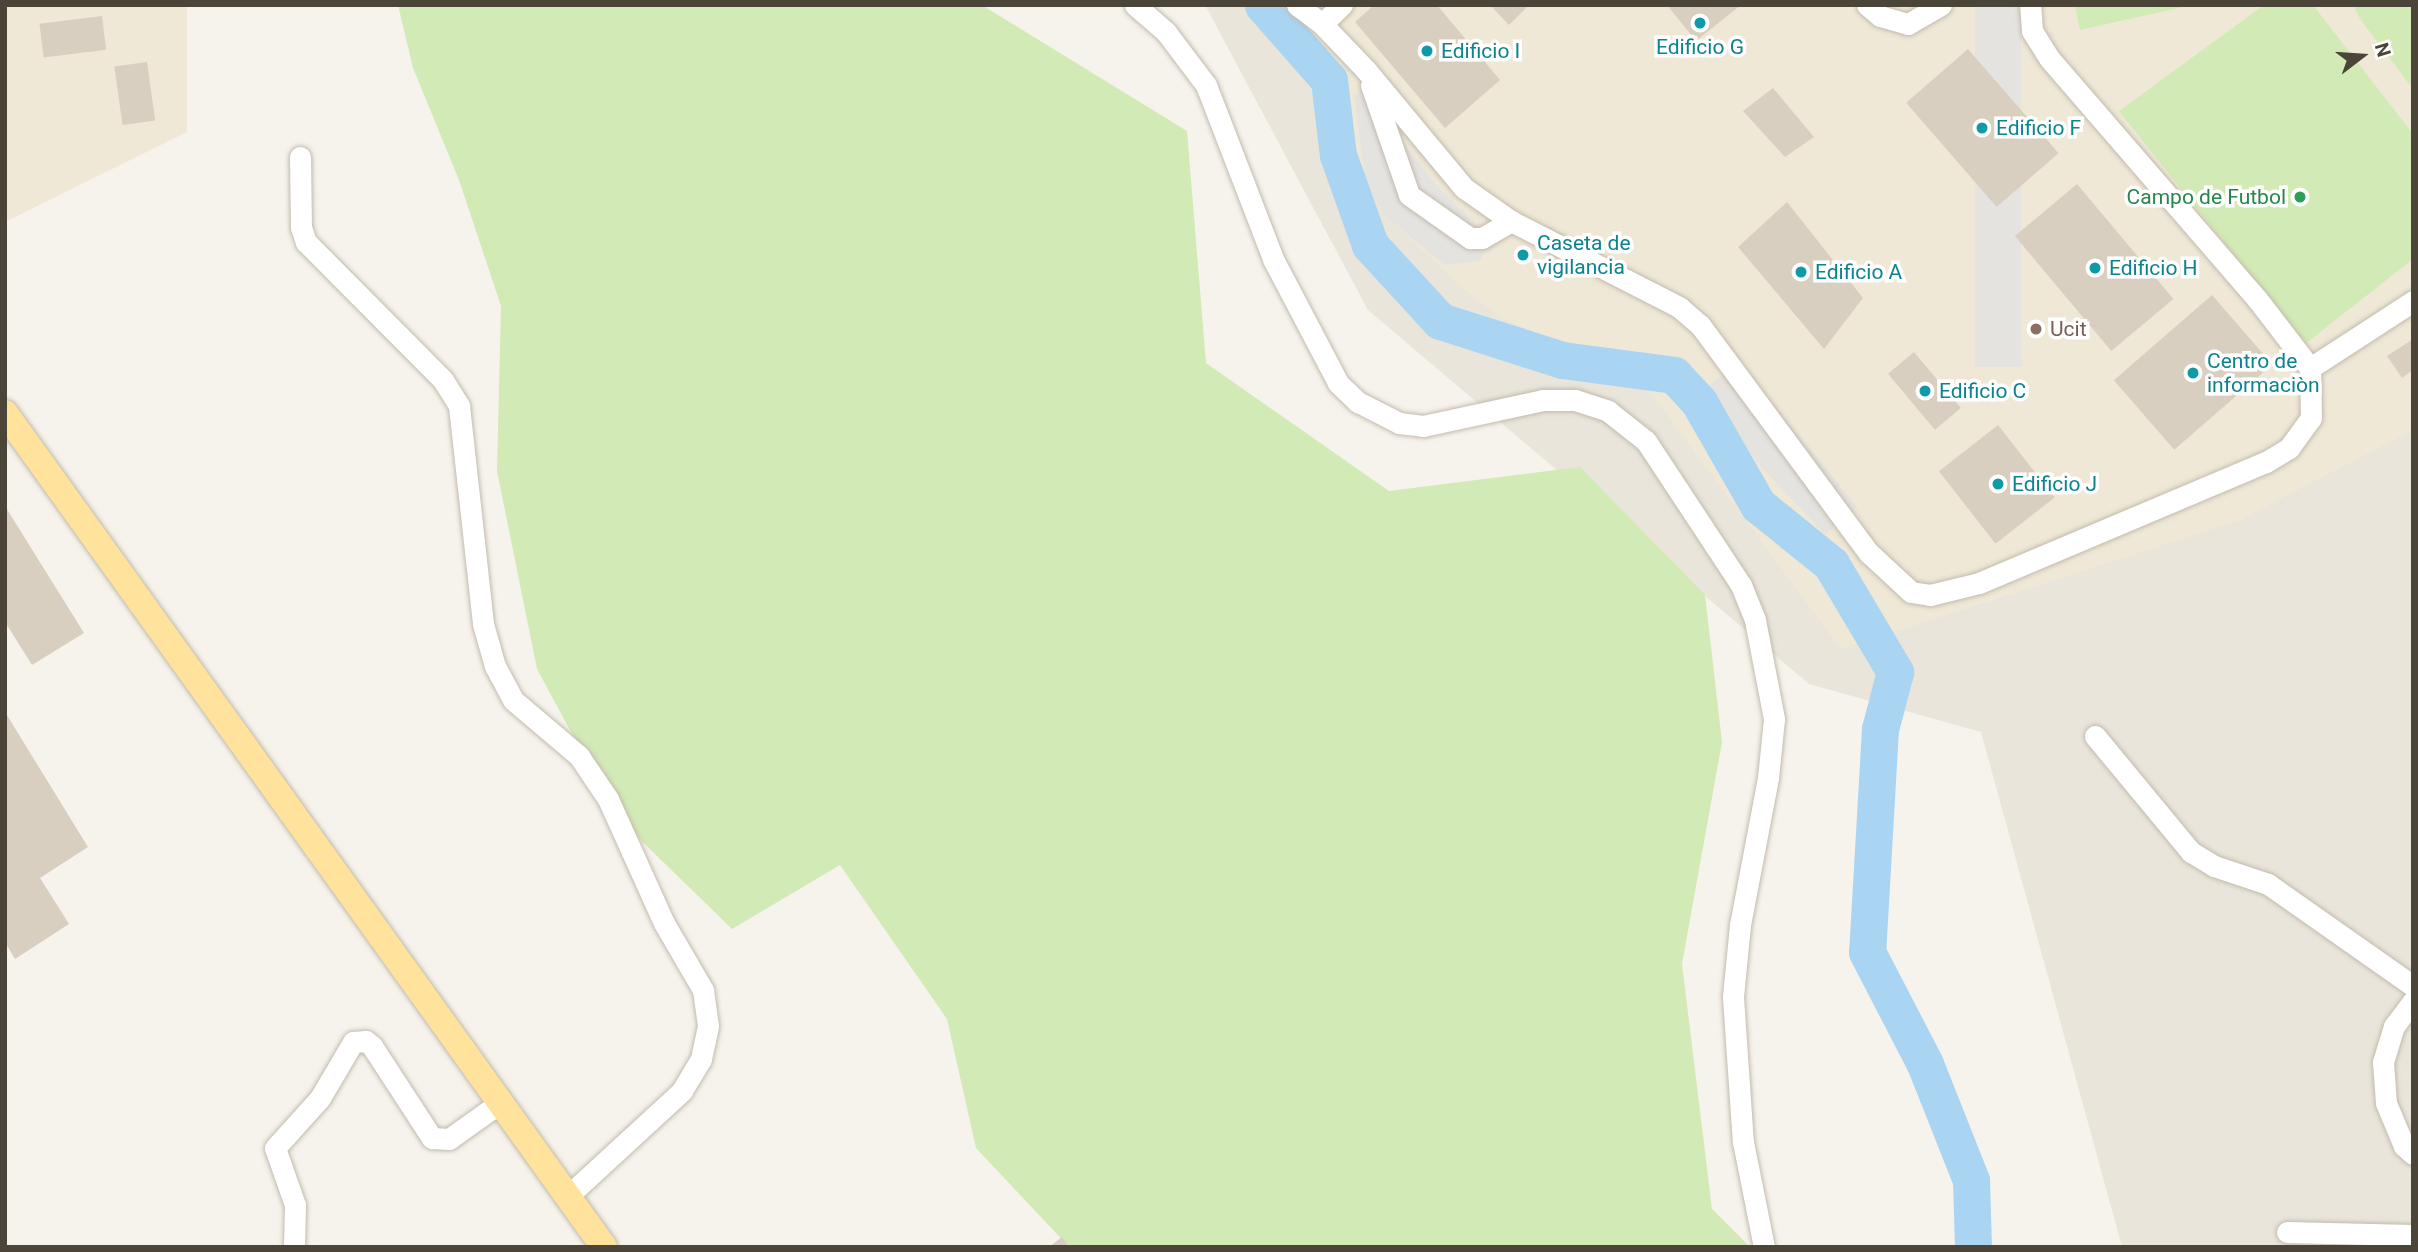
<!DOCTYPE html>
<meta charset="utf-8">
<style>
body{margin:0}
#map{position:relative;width:2418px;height:1252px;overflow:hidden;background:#f6f3ec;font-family:Roboto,sans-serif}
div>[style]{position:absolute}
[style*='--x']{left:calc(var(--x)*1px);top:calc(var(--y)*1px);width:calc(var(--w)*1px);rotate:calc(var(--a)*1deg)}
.residential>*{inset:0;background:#eae5da}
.education>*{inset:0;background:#efe8d6}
.green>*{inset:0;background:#d2eab5}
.parking>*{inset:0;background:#e5e3e0;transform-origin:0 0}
.river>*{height:37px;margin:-18.5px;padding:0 18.5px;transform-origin:18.5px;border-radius:18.5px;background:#a9d4f2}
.building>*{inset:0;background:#d8cfc1;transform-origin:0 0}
.roads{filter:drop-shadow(0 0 2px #c2bbae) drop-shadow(0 0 2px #c2bbae)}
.minor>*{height:21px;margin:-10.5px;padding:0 10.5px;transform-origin:10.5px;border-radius:10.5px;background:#fff}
.major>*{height:26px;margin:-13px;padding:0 13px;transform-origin:13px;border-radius:13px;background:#ffe39c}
.dots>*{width:19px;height:19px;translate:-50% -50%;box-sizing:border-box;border:4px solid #fff;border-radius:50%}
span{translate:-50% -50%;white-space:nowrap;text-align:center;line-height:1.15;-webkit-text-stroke:7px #fff;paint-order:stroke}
.culture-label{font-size:21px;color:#0d838f}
.left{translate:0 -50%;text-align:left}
.leisure-label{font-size:21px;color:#27864d}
.right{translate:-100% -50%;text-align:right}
.education-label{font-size:21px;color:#785e54}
.frame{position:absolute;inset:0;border:7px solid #4b4439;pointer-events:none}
.north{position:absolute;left:2327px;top:21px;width:70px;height:70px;-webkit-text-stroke:5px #fff;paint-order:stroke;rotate:73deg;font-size:19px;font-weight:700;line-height:28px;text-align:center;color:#4b4439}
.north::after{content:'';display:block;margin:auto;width:24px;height:32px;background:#4b4439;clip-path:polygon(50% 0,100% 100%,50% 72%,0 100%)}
</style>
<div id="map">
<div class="residential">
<i style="clip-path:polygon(1205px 5px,2413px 5px,2413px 1247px,2122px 1247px,1981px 732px,1809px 684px,1368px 310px)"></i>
</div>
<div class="education">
<i style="clip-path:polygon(5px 5px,187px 5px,187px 132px,5px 222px)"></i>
<i style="clip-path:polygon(1288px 5px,2413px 5px,2413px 430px,2240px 520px,1841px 649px,1619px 350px,1565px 344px,1505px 320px,1473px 297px,1391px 221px,1347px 160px,1328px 80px,1275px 19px)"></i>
</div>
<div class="green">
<i style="clip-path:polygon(398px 5px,982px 5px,1187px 131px,1206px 363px,1389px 491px,1580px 467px,1705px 595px,1722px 742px,1682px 964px,1712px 1209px,1750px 1247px,1069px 1247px,976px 1148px,947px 1019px,840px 865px,732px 929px,617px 817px,537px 669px,497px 471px,501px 306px,459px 180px,413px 68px)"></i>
<i style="clip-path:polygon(2075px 5px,2192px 5px,2080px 30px)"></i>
<i style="clip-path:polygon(2264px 5px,2313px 5px,2413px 134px,2413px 259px,2305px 344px,2119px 111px)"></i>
<i style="clip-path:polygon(2353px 5px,2413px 5px,2413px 89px,2360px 19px)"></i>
</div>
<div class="parking">
<i style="left:1975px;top:5px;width:46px;height:362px"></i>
<i style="clip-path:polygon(1363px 92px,1437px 186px,1488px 236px,1493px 249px,1484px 252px,1480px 261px,1445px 265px,1391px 221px,1367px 192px,1354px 95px)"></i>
<i style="clip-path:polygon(1740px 363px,1857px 507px,1825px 535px,1756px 461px,1704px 389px)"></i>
</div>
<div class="river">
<i style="--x:1263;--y:5;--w:100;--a:48.7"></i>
<i style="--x:1329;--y:80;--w:76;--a:83.2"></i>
<i style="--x:1338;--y:155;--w:96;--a:70.4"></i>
<i style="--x:1370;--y:245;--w:103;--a:47.4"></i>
<i style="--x:1440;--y:321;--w:128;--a:17.7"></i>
<i style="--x:1562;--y:360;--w:113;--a:7.6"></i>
<i style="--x:1674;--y:375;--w:37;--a:47"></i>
<i style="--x:1699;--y:402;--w:119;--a:60.2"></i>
<i style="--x:1758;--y:505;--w:94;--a:38.9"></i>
<i style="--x:1831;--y:564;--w:126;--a:59.3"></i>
<i style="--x:1895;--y:672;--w:59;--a:104.7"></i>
<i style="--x:1880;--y:729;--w:223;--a:93.3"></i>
<i style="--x:1867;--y:952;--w:126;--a:62.6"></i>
<i style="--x:1925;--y:1064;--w:125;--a:68.4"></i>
<i style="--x:1971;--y:1180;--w:67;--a:88.3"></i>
</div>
<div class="building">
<i style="clip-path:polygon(1374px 5px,1437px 5px,1500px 80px,1445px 128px,1355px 22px)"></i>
<i style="clip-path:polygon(1490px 5px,1529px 5px,1509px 25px)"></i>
<i style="clip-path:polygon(1667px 5px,1741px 5px,1696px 41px)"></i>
<i style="left:102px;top:16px;width:34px;height:63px;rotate:83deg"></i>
<i style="left:1968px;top:49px;width:138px;height:82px;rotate:49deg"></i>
<i style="left:147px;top:62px;width:59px;height:33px;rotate:82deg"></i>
<i style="clip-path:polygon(1773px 88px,1814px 137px,1785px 157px,1743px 111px)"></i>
<i style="left:2077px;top:184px;width:150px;height:81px;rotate:50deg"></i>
<i style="clip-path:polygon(1787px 202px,1863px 298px,1824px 349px,1738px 247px)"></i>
<i style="left:1526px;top:247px;width:12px;height:12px;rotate:66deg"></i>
<i style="left:2212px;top:295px;width:92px;height:130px;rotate:49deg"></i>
<i style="clip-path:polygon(2413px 339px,2413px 370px,2402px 378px,2387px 356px)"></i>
<i style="left:1914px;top:352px;width:73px;height:34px;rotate:50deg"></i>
<i style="left:1998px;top:425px;width:92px;height:75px;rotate:52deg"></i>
<i style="clip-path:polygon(5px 506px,84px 633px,32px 665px,5px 622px)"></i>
<i style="clip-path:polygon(5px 712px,88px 847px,40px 878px,69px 924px,15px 959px,5px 942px)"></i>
<i style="clip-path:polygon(1062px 1237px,1069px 1247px,1049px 1247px)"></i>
</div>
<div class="roads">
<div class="minor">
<i style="--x:1135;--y:5;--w:41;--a:41.1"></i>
<i style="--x:1166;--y:32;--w:66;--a:53"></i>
<i style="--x:1206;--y:85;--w:186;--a:68.9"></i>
<i style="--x:1273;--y:259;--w:140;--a:62.3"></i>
<i style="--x:1338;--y:383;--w:28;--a:44"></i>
<i style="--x:1358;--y:402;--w:46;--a:27.1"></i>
<i style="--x:1399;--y:423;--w:24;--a:7"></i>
<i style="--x:1423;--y:426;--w:123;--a:-12.2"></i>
<i style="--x:1543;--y:400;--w:32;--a:0"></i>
<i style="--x:1575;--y:400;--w:35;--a:18"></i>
<i style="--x:1608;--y:411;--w:48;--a:38.3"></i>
<i style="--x:1646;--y:441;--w:173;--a:56.6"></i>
<i style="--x:1741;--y:585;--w:38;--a:68"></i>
<i style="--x:1755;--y:620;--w:101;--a:79.1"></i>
<i style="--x:1774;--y:719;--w:59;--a:95.8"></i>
<i style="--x:1768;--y:778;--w:150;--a:100.8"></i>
<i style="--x:1740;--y:925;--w:72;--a:95.6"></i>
<i style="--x:1733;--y:997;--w:145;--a:86.1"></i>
<i style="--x:1743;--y:1142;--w:107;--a:78.7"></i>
<i style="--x:1297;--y:5;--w:31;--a:37"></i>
<i style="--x:1322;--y:24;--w:64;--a:46.3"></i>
<i style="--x:1366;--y:70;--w:153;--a:50.3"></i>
<i style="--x:1464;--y:188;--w:57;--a:35.1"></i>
<i style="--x:1511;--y:221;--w:189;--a:27.1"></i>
<i style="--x:1679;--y:307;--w:28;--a:41"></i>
<i style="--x:1700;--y:325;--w:284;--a:53.5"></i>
<i style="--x:1869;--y:553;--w:57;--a:42.9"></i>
<i style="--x:1911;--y:592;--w:19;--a:9"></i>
<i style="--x:1930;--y:595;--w:50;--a:-13.8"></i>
<i style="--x:1979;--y:583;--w:311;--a:-22.9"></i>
<i style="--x:2266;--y:462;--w:27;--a:-31"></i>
<i style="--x:2289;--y:448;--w:37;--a:-54"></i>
<i style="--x:2311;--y:418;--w:50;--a:-91.1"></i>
<i style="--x:2310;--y:368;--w:87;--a:-127.5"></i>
<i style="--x:2257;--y:299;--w:318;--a:-130.8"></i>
<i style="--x:2049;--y:58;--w:32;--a:-122"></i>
<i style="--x:2032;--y:31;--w:26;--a:-94"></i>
<i style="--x:1867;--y:5;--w:17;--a:40"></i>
<i style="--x:1880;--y:16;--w:29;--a:16"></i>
<i style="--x:1908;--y:24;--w:38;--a:-30"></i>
<i style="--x:1322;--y:24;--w:28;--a:-44"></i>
<i style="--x:1371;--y:85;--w:116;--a:70.9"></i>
<i style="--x:1409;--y:195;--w:75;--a:35.2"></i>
<i style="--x:1470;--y:238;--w:12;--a:0"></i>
<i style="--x:1482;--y:238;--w:34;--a:-30"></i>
<i style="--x:300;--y:157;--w:70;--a:89.2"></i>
<i style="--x:301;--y:227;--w:16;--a:72"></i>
<i style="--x:306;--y:242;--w:194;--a:45.2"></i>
<i style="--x:443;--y:380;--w:31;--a:58"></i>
<i style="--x:459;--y:406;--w:219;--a:83.7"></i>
<i style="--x:483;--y:624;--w:44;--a:74.1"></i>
<i style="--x:495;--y:666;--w:38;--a:62"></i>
<i style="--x:513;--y:700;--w:87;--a:40.3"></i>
<i style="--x:579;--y:756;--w:52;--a:56"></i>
<i style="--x:608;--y:799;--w:136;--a:65.7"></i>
<i style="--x:664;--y:923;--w:78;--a:59.8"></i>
<i style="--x:703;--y:990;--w:36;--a:82"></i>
<i style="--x:708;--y:1026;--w:34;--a:102"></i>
<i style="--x:701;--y:1059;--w:37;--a:121"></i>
<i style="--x:682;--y:1091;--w:155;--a:137.4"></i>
<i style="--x:2310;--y:368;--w:123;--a:-33"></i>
<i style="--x:2095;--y:736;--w:151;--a:50.4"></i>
<i style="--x:2191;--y:852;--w:27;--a:31"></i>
<i style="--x:2214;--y:866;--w:57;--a:18.4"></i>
<i style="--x:2268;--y:884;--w:177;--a:35.1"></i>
<i style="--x:2413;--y:1001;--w:31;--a:127"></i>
<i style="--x:2394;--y:1026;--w:38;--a:107"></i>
<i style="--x:2383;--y:1062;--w:41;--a:85.8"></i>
<i style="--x:2386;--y:1103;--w:47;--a:67.3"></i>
<i style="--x:2404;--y:1146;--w:12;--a:42"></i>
<i style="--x:2287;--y:1232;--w:126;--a:1.4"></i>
<i style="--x:294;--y:1247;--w:42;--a:-88.6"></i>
<i style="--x:295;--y:1205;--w:60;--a:-109.3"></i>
<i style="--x:275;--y:1148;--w:67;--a:-48"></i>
<i style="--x:320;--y:1098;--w:65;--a:-59.5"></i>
<i style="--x:353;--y:1042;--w:13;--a:-4"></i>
<i style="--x:366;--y:1041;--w:8;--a:40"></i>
<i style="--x:372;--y:1046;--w:110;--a:56.9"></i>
<i style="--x:432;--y:1138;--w:17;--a:3"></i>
<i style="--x:449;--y:1139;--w:64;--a:-35.4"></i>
</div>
<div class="major">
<i style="--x:5;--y:413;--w:1027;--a:54.31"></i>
</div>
</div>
<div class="dots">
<i style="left:1700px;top:23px;background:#0f9aa8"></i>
<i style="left:1427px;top:51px;background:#0f9aa8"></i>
<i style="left:1982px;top:128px;background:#0f9aa8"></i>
<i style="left:2300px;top:197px;background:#2e9e5b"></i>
<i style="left:1523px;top:255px;background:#0f9aa8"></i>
<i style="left:2095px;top:268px;background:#0f9aa8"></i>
<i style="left:1801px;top:272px;background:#0f9aa8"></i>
<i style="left:2036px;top:329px;background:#8d6e63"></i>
<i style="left:2193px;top:373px;background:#0f9aa8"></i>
<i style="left:1925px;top:391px;background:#0f9aa8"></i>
<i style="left:1998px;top:484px;background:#0f9aa8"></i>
</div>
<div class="culture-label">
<span style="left:1700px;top:47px">Edificio G</span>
<span class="left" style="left:1441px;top:51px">Edificio I</span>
<span class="left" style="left:1996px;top:128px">Edificio F</span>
<span class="left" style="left:1537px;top:255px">Caseta de<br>vigilancia</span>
<span class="left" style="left:2109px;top:268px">Edificio H</span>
<span class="left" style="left:1815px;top:272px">Edificio A</span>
<span class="left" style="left:2207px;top:373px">Centro de<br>informaciòn</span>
<span class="left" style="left:1939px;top:391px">Edificio C</span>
<span class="left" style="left:2012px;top:484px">Edificio J</span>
</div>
<div class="leisure-label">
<span class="right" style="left:2286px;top:197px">Campo de Futbol</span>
</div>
<div class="education-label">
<span class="left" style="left:2050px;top:329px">Ucit</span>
</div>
<div class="frame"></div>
<div class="north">N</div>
</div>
